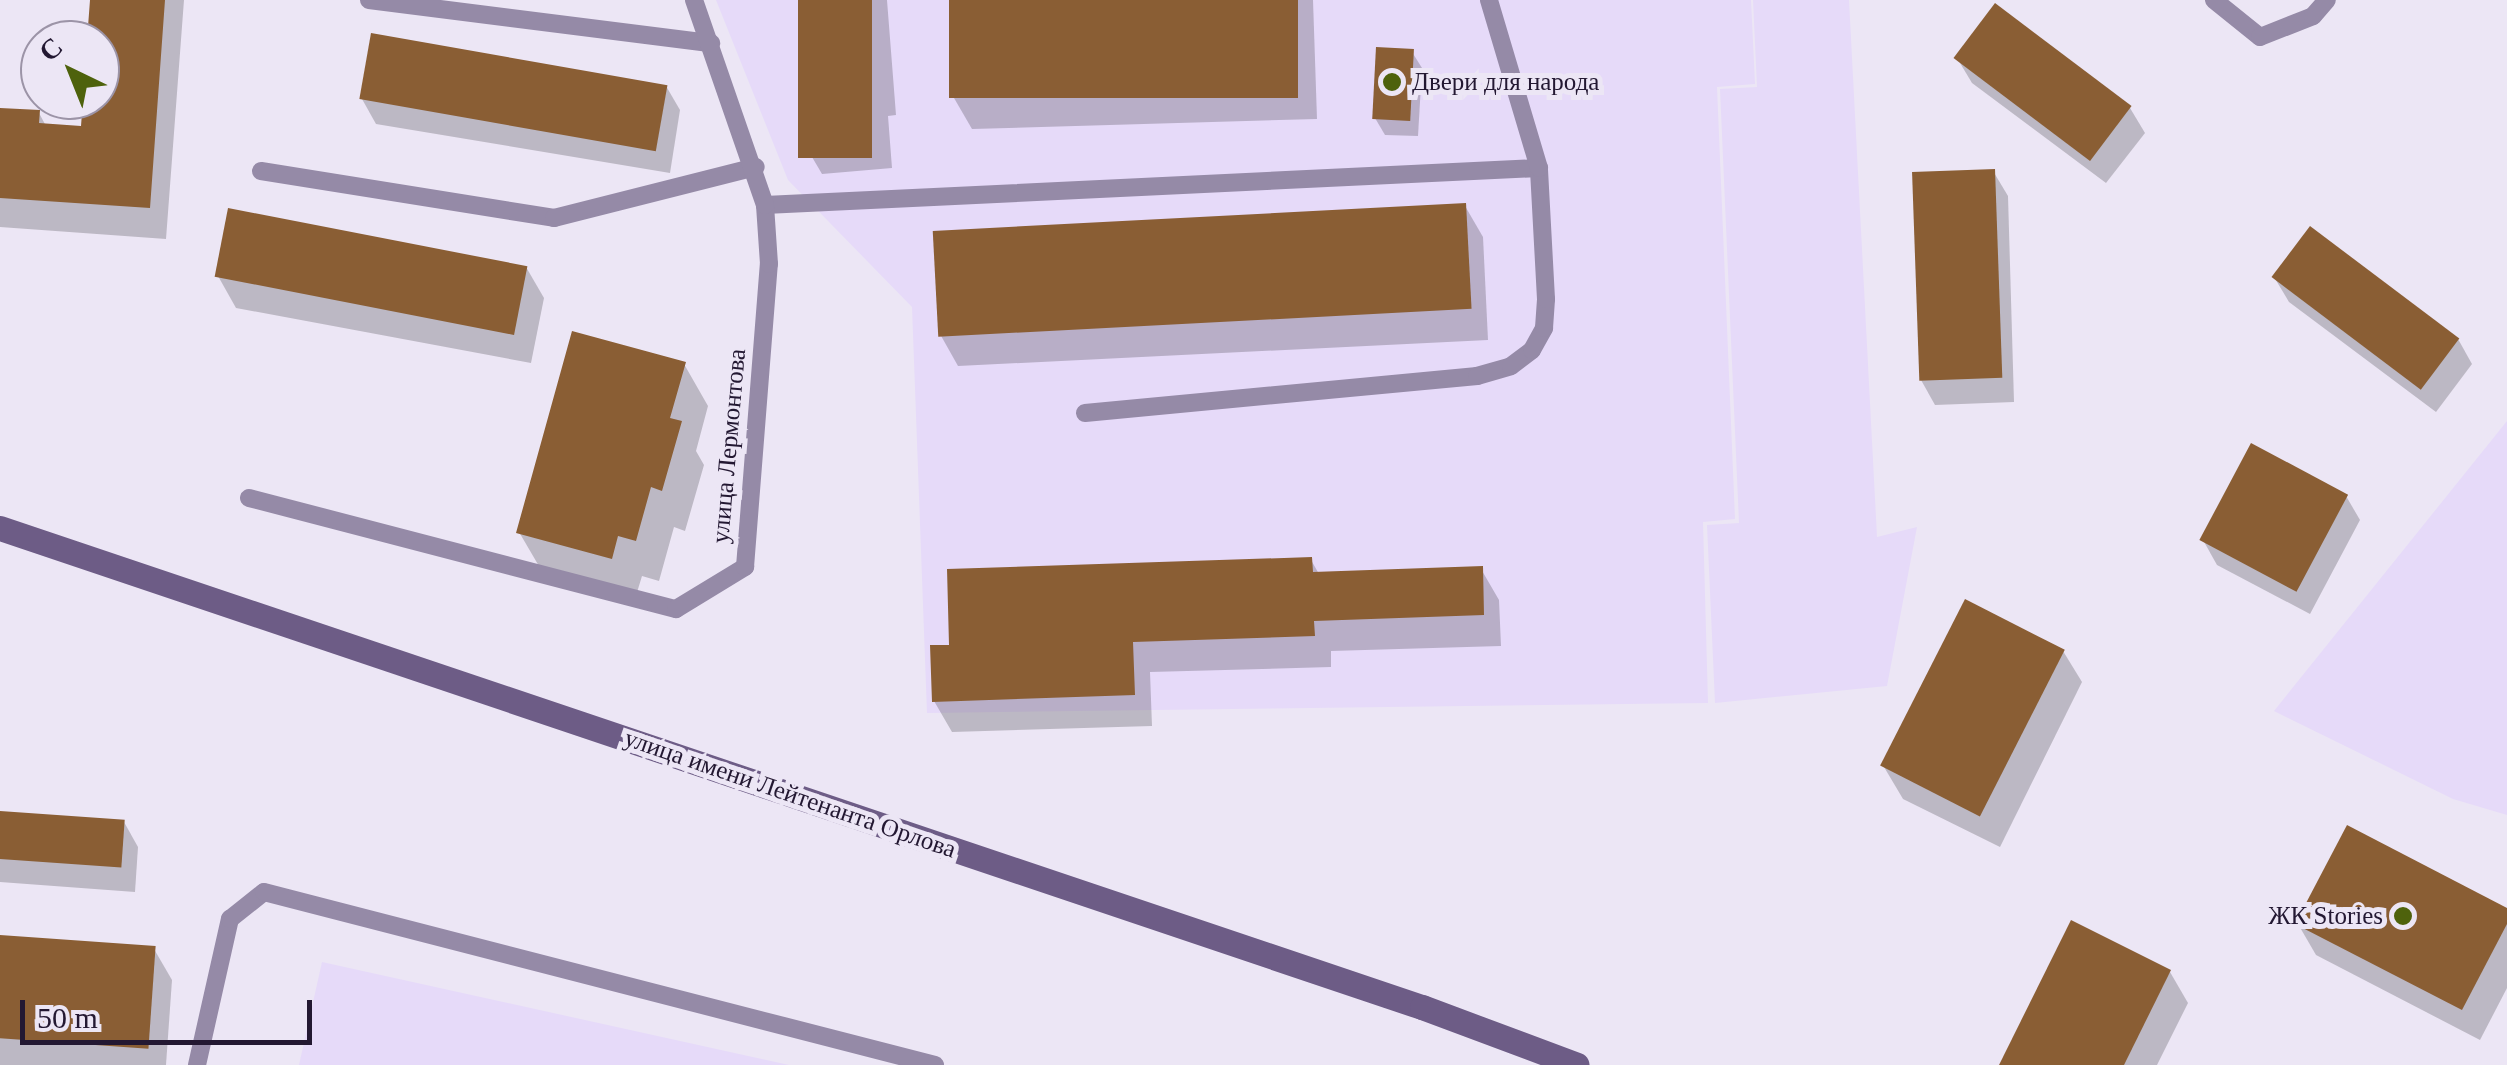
<!DOCTYPE html>
<meta charset="utf-8">
<style>
body{margin:0}
#map{position:relative;width:2507px;height:1065px;overflow:hidden;background:#ece6f5;font-family:Georgia,serif}
div>[style]{position:absolute}
[style*='--x']{left:calc(var(--x)*1px);top:calc(var(--y)*1px);width:calc(var(--w)*1px);rotate:calc(var(--a)*1deg)}
.built>*{inset:0;background:#e6daf9}
.shadow>*{inset:0;background:#0003}
.building>*{inset:0;background:#8a5e34;transform-origin:0 0}
.lane>*{height:18px;margin:-9px;padding:0 9px;transform-origin:9px;border-radius:9px;background:#958aa7}
.secondary>*{height:25px;margin:-12.5px;padding:0 12.5px;transform-origin:12.5px;border-radius:12.5px;background:#6d5c86}
.dots>*{width:28px;height:28px;translate:-50% -50%;box-sizing:border-box;border:5px solid #ece6f5;border-radius:50%}
span{translate:-50% -50%;white-space:nowrap;text-align:center;line-height:1.15;-webkit-text-stroke:10px #ece6f5;paint-order:stroke}
.poi-label{font-size:25px;color:#231832}
.left{translate:0 -50%;text-align:left}
.right{translate:-100% -50%;text-align:right}
.street-label{font-size:25px;color:#231832}
.north{position:absolute;left:20px;top:20px;width:100px;height:100px;box-sizing:border-box;background:#ece6f5;border:2px solid #9c94a7;border-radius:50%;rotate:317deg;font-size:28px;font-weight:700;line-height:40px;text-align:center;color:#231832}
.north::after{content:'';display:block;margin:auto;width:35px;height:45px;background:#4e620c;clip-path:polygon(50% 0,100% 100%,50% 72%,0 100%)}
.scale{position:absolute;left:20px;top:1000px;width:292px;height:45px;box-sizing:border-box;border:5px solid #231832;border-top:0;padding-left:12px;font-size:30px;line-height:35px;white-space:nowrap;color:#231832;-webkit-text-stroke:8px #ece6f5;paint-order:stroke}
</style>
<div id="map">
<div class="built">
<i style="clip-path:polygon(716px 0,1751px 0,1755px 84px,1717px 87px,1735px 519px,1703px 522px,1708px 703px,927px 713px,912px 307px,788px 180px)"></i>
<i style="clip-path:polygon(1753px 0,1849px 0,1877px 537px,1917px 527px,1887px 686px,1715px 703px,1707px 525px,1739px 523px,1720px 89px,1757px 87px)"></i>
<i style="clip-path:polygon(2507px 421px,2507px 815px,2453px 799px,2274px 711px)"></i>
<i style="clip-path:polygon(322px 962px,789px 1065px,299px 1065px)"></i>
</div>
<div class="shadow">
<i style="clip-path:polygon(93px 0,184px 0,166px 239px,0 227px,0 110px,39px 113px,46px 126px,83px 129px,85px 100px,100px 100px,100px 40px,90px 40px)"></i>
<i style="clip-path:polygon(800px 0,887px 0,896px 115px,888px 116px,892px 168px,822px 174px,812px 157px)"></i>
<i style="clip-path:polygon(951px 0,1313px 0,1317px 119px,972px 129px,954px 98px)"></i>
<i style="clip-path:polygon(1412px 52px,1422px 68px,1418px 136px,1385px 135px,1375px 118px)"></i>
<i style="clip-path:polygon(1957px 58px,2130px 108px,2145px 133px,2106px 183px,1972px 83px)"></i>
<i style="clip-path:polygon(666px 86px,680px 110px,670px 173px,376px 124px,362px 99px)"></i>
<i style="clip-path:polygon(1993px 171px,2008px 196px,2014px 402px,1935px 405px,1921px 380px)"></i>
<i style="clip-path:polygon(1465px 206px,1483px 237px,1488px 340px,958px 366px,940px 334px)"></i>
<i style="clip-path:polygon(526px 267px,544px 298px,531px 363px,236px 308px,218px 276px)"></i>
<i style="clip-path:polygon(2274px 277px,2458px 339px,2472px 364px,2436px 412px,2289px 302px)"></i>
<i style="clip-path:polygon(684px 364px,708px 406px,696px 451px,704px 465px,685px 531px,674px 527px,659px 581px,642px 576px,635px 599px,543px 573px,519px 532px)"></i>
<i style="clip-path:polygon(2346px 496px,2360px 520px,2310px 614px,2217px 565px,2203px 540px)"></i>
<i style="clip-path:polygon(1311px 560px,1319px 574px,1481px 569px,1499px 600px,1501px 646px,1331px 651px,1331px 667px,1150px 672px,1152px 726px,952px 732px,934px 701px)"></i>
<i style="clip-path:polygon(2063px 651px,2082px 682px,2000px 847px,1903px 799px,1884px 767px)"></i>
<i style="clip-path:polygon(0 814px,124px 822px,138px 847px,135px 892px,0 882px)"></i>
<i style="clip-path:polygon(2507px 911px,2507px 988px,2480px 1040px,2316px 955px,2298px 924px)"></i>
<i style="clip-path:polygon(0 938px,154px 949px,172px 980px,166px 1065px,0 1065px)"></i>
<i style="clip-path:polygon(2170px 972px,2188px 1003px,2157px 1065px,2002px 1065px)"></i>
</div>
<div class="building">
<i style="clip-path:polygon(90px 0,165px 0,150px 208px,0 198px,0 108px,40px 110px,39px 123px,81px 126px,83px 100px,100px 100px,100px 40px,87px 40px)"></i>
<i style="left:798px;top:0;width:74px;height:158px"></i>
<i style="left:949px;top:0;width:349px;height:98px"></i>
<i style="left:1995px;top:3px;width:171px;height:69px;rotate:37deg"></i>
<i style="left:371px;top:33px;width:301px;height:67px;rotate:10deg"></i>
<i style="left:1376px;top:47px;width:38px;height:72px;rotate:3deg"></i>
<i style="left:1995px;top:169px;width:209px;height:83px;rotate:88deg"></i>
<i style="left:1466px;top:203px;width:106px;height:534px;rotate:87deg"></i>
<i style="left:228px;top:208px;width:305px;height:70px;rotate:11deg"></i>
<i style="left:2310px;top:226px;width:187px;height:64px;rotate:37deg"></i>
<i style="clip-path:polygon(572px 331px,686px 362px,670px 418px,682px 421px,662px 491px,651px 487px,636px 541px,618px 536px,612px 559px,516px 533px)"></i>
<i style="left:2251px;top:443px;width:110px;height:110px;rotate:28deg"></i>
<i style="clip-path:polygon(1312px 557px,1313px 572px,1483px 566px,1484px 615px,1314px 621px,1315px 636px,1133px 642px,1135px 695px,932px 702px,930px 645px,949px 645px,947px 569px)"></i>
<i style="left:1965px;top:599px;width:112px;height:187px;rotate:27deg"></i>
<i style="left:0;top:811px;width:125px;height:48px;rotate:4deg"></i>
<i style="clip-path:polygon(2347px 825px,2507px 908px,2507px 924px,2462px 1010px,2295px 924px)"></i>
<i style="clip-path:polygon(2071px 920px,2171px 970px,2124px 1065px,1999px 1065px)"></i>
<i style="left:0;top:935px;width:156px;height:103px;rotate:4deg"></i>
</div>
<div class="lane">
<i style="--x:369;--y:0;--w:345;--a:7.2"></i>
<i style="--x:2214;--y:0;--w:59;--a:38.8"></i>
<i style="--x:2260;--y:37;--w:57;--a:-21.6"></i>
<i style="--x:2313;--y:16;--w:21;--a:-49"></i>
<i style="--x:261;--y:171;--w:297;--a:9.1"></i>
<i style="--x:554;--y:218;--w:208;--a:-14.2"></i>
<i style="--x:765;--y:205;--w:775;--a:-2.74"></i>
<i style="--x:1085;--y:413;--w:394;--a:-5.4"></i>
<i style="--x:1477;--y:376;--w:35;--a:-16"></i>
<i style="--x:1511;--y:366;--w:26;--a:-37"></i>
<i style="--x:1532;--y:350;--w:25;--a:-61"></i>
<i style="--x:1544;--y:328;--w:29;--a:-86"></i>
<i style="--x:1546;--y:299;--w:131;--a:-93.1"></i>
<i style="--x:1539;--y:168;--w:175;--a:-106.6"></i>
<i style="--x:249;--y:498;--w:441;--a:14.6"></i>
<i style="--x:676;--y:609;--w:81;--a:-31.3"></i>
<i style="--x:745;--y:567;--w:304;--a:-85.5"></i>
<i style="--x:769;--y:264;--w:59;--a:-93.9"></i>
<i style="--x:765;--y:205;--w:217;--a:-109.1"></i>
<i style="--x:197;--y:1065;--w:150;--a:-77.3"></i>
<i style="--x:230;--y:919;--w:43;--a:-38.5"></i>
<i style="--x:264;--y:892;--w:693;--a:14.46"></i>
</div>
<div class="secondary">
<i style="--x:0;--y:528;--w:1501;--a:18.62"></i>
<i style="--x:1422;--y:1007;--w:165;--a:20.5"></i>
</div>
<div class="dots">
<i style="left:1392px;top:82px;background:#4e620c"></i>
<i style="left:2403px;top:916px;background:#4e620c"></i>
</div>
<div class="poi-label">
<span class="left" style="left:1412px;top:82px">Двери для народа</span>
<span class="right" style="left:2383px;top:916px">ЖК Stories</span>
</div>
<div class="street-label">
<span style="left:729px;top:446px;rotate:-85deg">улица Лермонтова</span>
<span style="left:790px;top:794px;rotate:19deg">улица имени Лейтенанта Орлова</span>
</div>
<div class="north">С</div>
<div class="scale">50 m</div>
</div>
